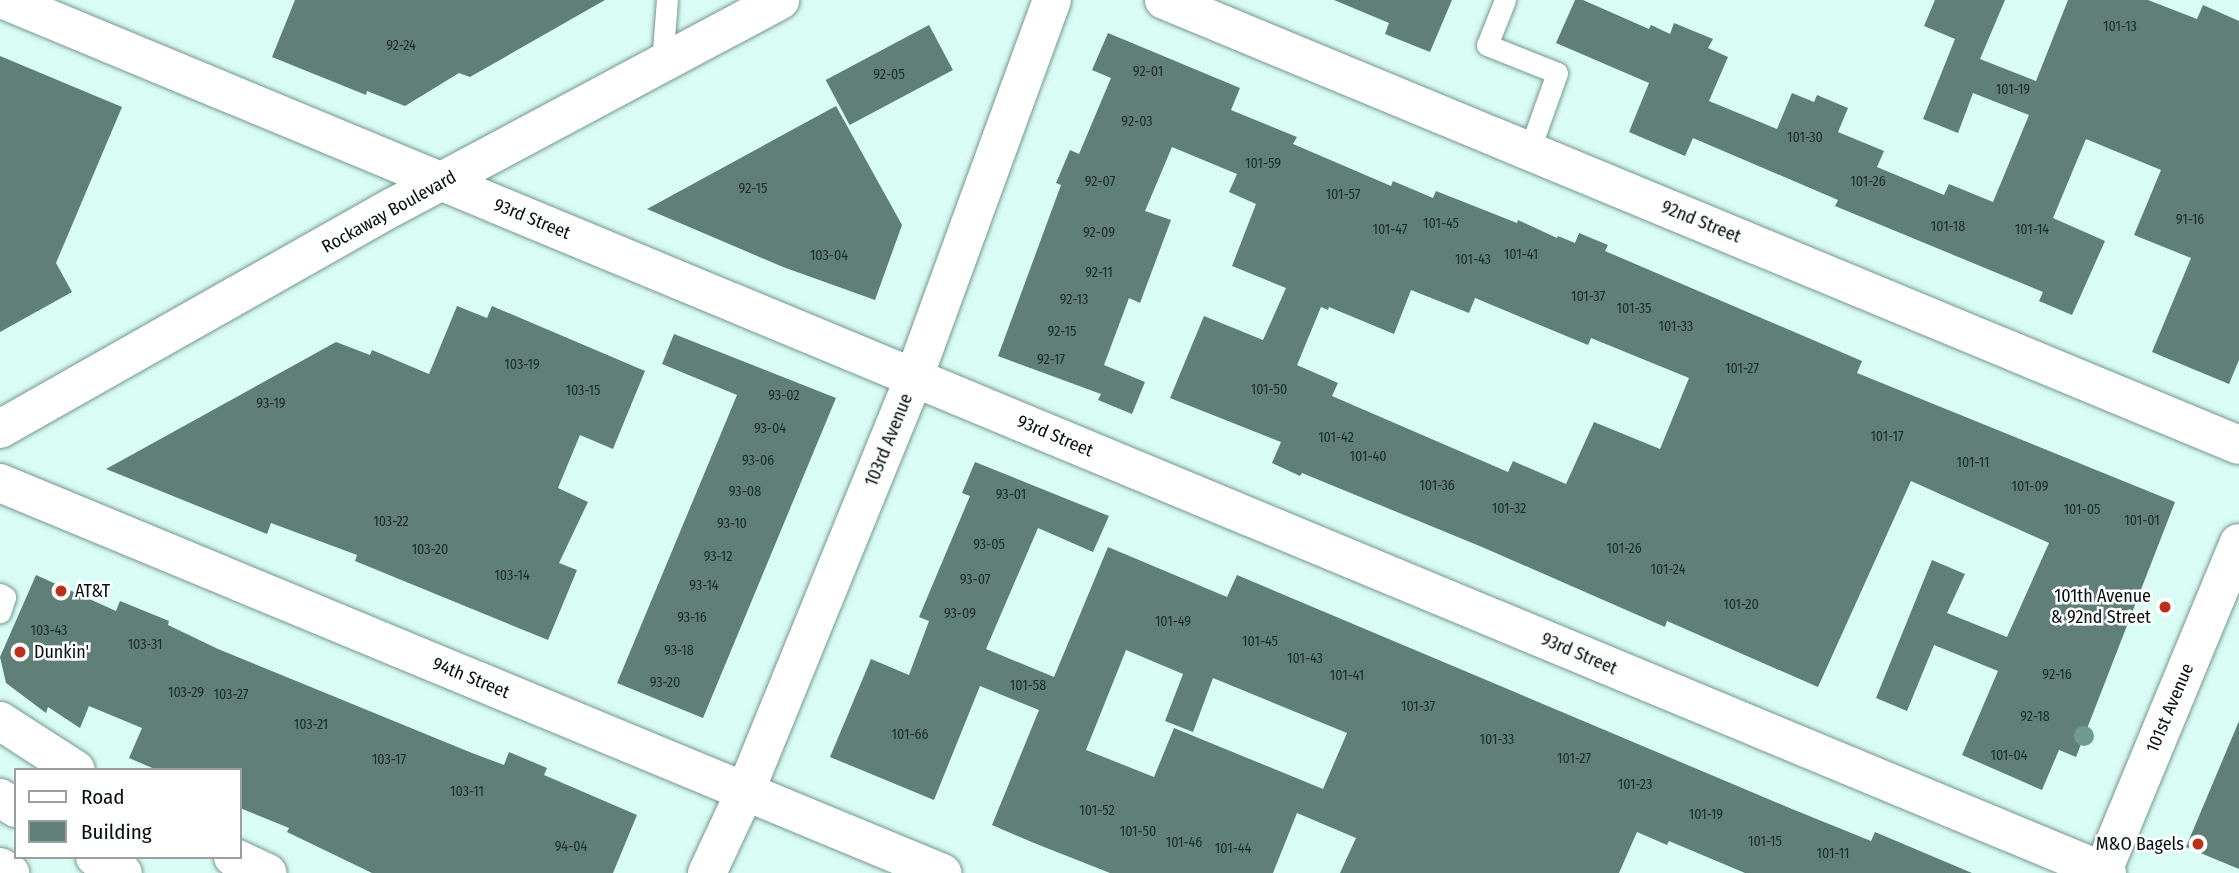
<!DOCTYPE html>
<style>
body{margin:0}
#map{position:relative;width:2239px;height:873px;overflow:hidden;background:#d9fcf4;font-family:"Fira Sans Condensed",sans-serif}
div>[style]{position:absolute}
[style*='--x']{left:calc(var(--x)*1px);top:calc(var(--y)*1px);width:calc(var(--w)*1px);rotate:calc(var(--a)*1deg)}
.building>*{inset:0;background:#607f79;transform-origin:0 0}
.roads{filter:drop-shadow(0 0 2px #779791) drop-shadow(0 0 2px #779791)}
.lane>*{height:21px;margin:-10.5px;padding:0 10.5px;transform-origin:10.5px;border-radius:10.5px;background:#fff}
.street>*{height:38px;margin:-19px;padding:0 19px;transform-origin:19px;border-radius:19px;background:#fff}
.primary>*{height:38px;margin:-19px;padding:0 19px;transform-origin:19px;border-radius:19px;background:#fff}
.trees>*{width:20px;height:20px;margin:-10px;border-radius:50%;background:#709b93}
.dots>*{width:19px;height:19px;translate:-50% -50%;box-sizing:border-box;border:4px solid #fff;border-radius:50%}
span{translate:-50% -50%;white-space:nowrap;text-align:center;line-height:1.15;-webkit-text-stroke:5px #fff;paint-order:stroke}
.number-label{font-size:14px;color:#1c2c29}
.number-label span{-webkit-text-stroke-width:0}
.street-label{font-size:18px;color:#05100e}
.poi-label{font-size:18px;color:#05100e}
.left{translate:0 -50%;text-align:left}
.right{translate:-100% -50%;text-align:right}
.legend{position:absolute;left:14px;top:768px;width:228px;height:91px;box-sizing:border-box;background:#fff;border:2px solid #9b9f9f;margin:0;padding:9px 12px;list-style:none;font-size:21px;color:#05100e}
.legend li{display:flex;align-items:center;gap:14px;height:35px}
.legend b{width:35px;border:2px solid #9b9f9f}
</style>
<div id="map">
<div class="building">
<i style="clip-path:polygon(295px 0,605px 0,470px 77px,459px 73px,405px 106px,367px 91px,366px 95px,272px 57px)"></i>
<i style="clip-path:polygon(1334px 0,1452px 0,1430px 52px,1385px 34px,1389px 23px)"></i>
<i style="clip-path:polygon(1575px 0,1583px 0,1649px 29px,1651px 25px,1670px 34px,1674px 23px,1713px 39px,1708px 48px,1728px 57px,1709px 101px,1777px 129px,1792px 93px,1814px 102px,1817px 95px,1848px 108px,1838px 132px,1884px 151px,1877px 167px,1944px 195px,1949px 184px,1993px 202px,2029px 115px,1973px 93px,1958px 133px,1923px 119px,1955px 39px,1924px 26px,1935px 0,2005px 0,1980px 59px,2036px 81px,2068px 0,2148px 0,2197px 19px,2203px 5px,2239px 21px,2239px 360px,2229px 384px,2152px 352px,2191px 258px,2134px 235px,2161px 170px,2086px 139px,2053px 218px,2105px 241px,2072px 315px,2039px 301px,2043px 292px,1835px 206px,1838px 200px,1693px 138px,1685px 156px,1629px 132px,1649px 83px,1556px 43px)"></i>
<i style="left:929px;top:25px;width:51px;height:117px;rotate:62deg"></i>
<i style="clip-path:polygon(evenodd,1108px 33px,1240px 88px,1231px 110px,1297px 137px,1293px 144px,1391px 186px,1393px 181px,1433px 198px,1436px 191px,1517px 223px,1518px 220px,1557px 238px,1558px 236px,1575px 243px,1579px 233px,1608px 245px,1605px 251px,1862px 361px,1857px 373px,2175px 502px,2076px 757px,2059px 750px,2042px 790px,1962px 755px,1998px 671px,1934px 645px,1907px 711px,1876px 698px,1932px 560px,1965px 574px,1947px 613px,2007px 637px,2049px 543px,1911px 481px,1818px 687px,1667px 621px,1665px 627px,1482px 547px,1302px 473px,1300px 476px,1272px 463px,1281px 442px,1170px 398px,1204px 316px,1263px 340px,1286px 288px,1232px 266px,1256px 204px,1229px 192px,1237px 174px,1172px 147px,1145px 211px,1171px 220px,1140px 303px,1129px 298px,1104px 365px,1145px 382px,1132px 414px,1098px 400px,1101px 394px,998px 356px,1061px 185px,1056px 183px,1070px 150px,1079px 154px,1111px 78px,1092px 70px,1108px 33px,1411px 290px,1469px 313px,1475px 298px,1588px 345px,1591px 338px,1689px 378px,1660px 449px,1594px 422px,1566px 484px,1513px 461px,1508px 472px,1332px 396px,1338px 383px,1297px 365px,1321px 307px,1328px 310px,1329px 307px,1394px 334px,1411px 290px)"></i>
<i style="clip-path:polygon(0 56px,122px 107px,56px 263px,72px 292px,0 332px)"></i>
<i style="clip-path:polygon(836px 106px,902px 225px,875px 300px,783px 267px,647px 209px)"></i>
<i style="clip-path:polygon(457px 306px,487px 318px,492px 306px,645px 371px,613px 449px,580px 435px,558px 488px,588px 502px,559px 563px,577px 570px,548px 640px,355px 561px,357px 555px,271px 523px,267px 534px,106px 469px,336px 342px,370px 355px,372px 350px,429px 374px)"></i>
<i style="clip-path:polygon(674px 334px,836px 398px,703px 718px,617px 683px,737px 395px,662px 364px)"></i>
<i style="clip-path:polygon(evenodd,975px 462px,1109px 516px,1093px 552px,1038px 528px,986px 649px,1054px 677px,1108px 547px,1227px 597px,1237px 575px,1792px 809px,1871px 841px,1875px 832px,1972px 873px,1745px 873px,1669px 841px,1667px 845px,1637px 832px,1619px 873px,1340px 873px,1356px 838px,1297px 813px,1273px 873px,1110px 873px,1034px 843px,992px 825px,1039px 710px,980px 686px,934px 800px,830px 757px,871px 659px,909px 675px,929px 621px,919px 617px,970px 496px,962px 493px,975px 462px,1126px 650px,1183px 674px,1165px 721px,1193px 732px,1213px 678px,1347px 733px,1323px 789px,1174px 728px,1154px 777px,1086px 750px,1126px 650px)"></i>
<i style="clip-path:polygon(36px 575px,116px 611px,120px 601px,169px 621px,168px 625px,218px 649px,472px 753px,504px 765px,509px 752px,547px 768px,544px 775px,637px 815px,613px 873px,372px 873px,287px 832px,289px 828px,240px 808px,240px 770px,157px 770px,129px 758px,142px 728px,89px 706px,80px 728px,48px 707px,46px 713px,6px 683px,0 657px)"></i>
<i style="clip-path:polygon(2239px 721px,2239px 869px,2186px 847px)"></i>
</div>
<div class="roads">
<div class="lane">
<i style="--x:1505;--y:0;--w:48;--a:111.8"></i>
<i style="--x:1487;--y:45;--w:75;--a:21.8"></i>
<i style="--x:1557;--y:73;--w:83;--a:109.7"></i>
<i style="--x:662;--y:63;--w:63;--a:-85.5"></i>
<i style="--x:0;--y:594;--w:6;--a:31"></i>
<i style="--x:5;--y:597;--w:16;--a:108"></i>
</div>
<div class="street">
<i style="--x:4;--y:0;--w:2277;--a:22.54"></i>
<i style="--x:1164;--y:0;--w:1163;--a:22.49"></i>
<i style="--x:0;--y:483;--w:1020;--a:22.49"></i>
<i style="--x:0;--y:721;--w:90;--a:32.8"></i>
<i style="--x:233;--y:857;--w:38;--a:25"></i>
<i style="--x:707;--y:873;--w:89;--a:-64.9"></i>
<i style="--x:745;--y:792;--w:448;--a:-67.8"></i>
<i style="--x:914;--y:377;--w:401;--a:-69.9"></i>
<i style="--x:2102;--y:873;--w:357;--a:-67.5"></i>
</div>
<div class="primary">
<i style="--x:0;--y:429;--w:451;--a:-29.5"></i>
<i style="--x:393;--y:207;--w:439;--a:-28.1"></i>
<i style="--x:0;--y:798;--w:19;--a:32"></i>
<i style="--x:95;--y:857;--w:32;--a:30"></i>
<i style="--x:0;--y:867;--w:12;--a:31"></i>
</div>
</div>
<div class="trees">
<i style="left:2084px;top:736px"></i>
</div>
<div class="dots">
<i style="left:61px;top:591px;background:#bc301b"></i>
<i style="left:2165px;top:607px;background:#bc301b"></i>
<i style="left:20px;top:652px;background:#bc301b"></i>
<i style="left:2198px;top:844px;background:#bc301b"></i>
</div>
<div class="number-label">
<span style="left:2120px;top:27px">101-13</span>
<span style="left:401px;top:46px">92-24</span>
<span style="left:1148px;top:72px">92-01</span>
<span style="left:889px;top:75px">92-05</span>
<span style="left:2013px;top:90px">101-19</span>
<span style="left:1137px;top:122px">92-03</span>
<span style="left:1805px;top:138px">101-30</span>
<span style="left:1263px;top:164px">101-59</span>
<span style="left:1100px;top:182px">92-07</span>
<span style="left:1868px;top:182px">101-26</span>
<span style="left:753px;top:189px">92-15</span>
<span style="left:1343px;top:195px">101-57</span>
<span style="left:2190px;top:220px">91-16</span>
<span style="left:1441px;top:224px">101-45</span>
<span style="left:1948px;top:227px">101-18</span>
<span style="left:1390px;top:230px">101-47</span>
<span style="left:2032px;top:230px">101-14</span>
<span style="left:1099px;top:233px">92-09</span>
<span style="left:1521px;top:255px">101-41</span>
<span style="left:829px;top:256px">103-04</span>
<span style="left:1473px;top:260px">101-43</span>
<span style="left:1099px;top:273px">92-11</span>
<span style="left:1588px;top:297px">101-37</span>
<span style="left:1074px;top:300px">92-13</span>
<span style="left:1634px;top:309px">101-35</span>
<span style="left:1676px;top:327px">101-33</span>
<span style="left:1062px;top:332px">92-15</span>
<span style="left:1051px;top:360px">92-17</span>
<span style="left:522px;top:365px">103-19</span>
<span style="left:1742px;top:369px">101-27</span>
<span style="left:1269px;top:390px">101-50</span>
<span style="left:583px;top:391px">103-15</span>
<span style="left:784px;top:396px">93-02</span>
<span style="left:271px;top:404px">93-19</span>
<span style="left:770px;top:429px">93-04</span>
<span style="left:1887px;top:437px">101-17</span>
<span style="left:1336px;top:438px">101-42</span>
<span style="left:1368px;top:457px">101-40</span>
<span style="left:758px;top:461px">93-06</span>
<span style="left:1973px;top:463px">101-11</span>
<span style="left:1437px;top:486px">101-36</span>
<span style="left:2030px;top:487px">101-09</span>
<span style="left:745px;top:492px">93-08</span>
<span style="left:1011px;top:495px">93-01</span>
<span style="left:1509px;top:509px">101-32</span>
<span style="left:2082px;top:510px">101-05</span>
<span style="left:2142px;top:521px">101-01</span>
<span style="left:391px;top:522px">103-22</span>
<span style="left:732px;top:524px">93-10</span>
<span style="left:989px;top:545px">93-05</span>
<span style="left:1624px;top:549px">101-26</span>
<span style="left:430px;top:550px">103-20</span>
<span style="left:718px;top:557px">93-12</span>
<span style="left:1668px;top:570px">101-24</span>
<span style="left:512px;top:576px">103-14</span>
<span style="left:975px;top:580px">93-07</span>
<span style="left:704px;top:586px">93-14</span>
<span style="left:1741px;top:605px">101-20</span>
<span style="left:960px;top:614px">93-09</span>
<span style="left:692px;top:618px">93-16</span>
<span style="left:1173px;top:622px">101-49</span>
<span style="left:49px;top:631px">103-43</span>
<span style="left:1260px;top:642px">101-45</span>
<span style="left:145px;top:645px">103-31</span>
<span style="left:679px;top:651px">93-18</span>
<span style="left:1305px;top:659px">101-43</span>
<span style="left:2057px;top:675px">92-16</span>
<span style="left:1347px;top:676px">101-41</span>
<span style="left:665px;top:683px">93-20</span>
<span style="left:1028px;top:686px">101-58</span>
<span style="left:186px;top:693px">103-29</span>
<span style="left:231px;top:695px">103-27</span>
<span style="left:1418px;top:707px">101-37</span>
<span style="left:2035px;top:717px">92-18</span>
<span style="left:311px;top:725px">103-21</span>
<span style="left:910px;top:735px">101-66</span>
<span style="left:1497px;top:740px">101-33</span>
<span style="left:2009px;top:756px">101-04</span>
<span style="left:1574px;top:759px">101-27</span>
<span style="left:389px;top:760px">103-17</span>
<span style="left:1635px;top:785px">101-23</span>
<span style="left:467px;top:792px">103-11</span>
<span style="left:1097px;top:811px">101-52</span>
<span style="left:1706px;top:815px">101-19</span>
<span style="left:1138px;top:832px">101-50</span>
<span style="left:1765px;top:842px">101-15</span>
<span style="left:1184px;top:843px">101-46</span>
<span style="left:571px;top:847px">94-04</span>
<span style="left:1233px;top:849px">101-44</span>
<span style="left:1833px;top:854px">101-11</span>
</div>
<div class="street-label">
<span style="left:389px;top:212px;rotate:-29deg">Rockaway Boulevard</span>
<span style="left:532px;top:219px;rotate:22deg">93rd Street</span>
<span style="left:1701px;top:222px;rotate:22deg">92nd Street</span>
<span style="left:1055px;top:436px;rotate:23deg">93rd Street</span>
<span style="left:889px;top:440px;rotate:-68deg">103rd Avenue</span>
<span style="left:1579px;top:654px;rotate:23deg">93rd Street</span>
<span style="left:471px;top:678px;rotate:22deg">94th Street</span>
<span style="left:2170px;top:708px;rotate:-67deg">101st Avenue</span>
</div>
<div class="poi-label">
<span class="left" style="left:75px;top:591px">AT&amp;T</span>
<span class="right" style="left:2151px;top:607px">101th Avenue<br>&amp; 92nd Street</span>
<span class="left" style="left:34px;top:652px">Dunkin'</span>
<span class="right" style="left:2184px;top:844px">M&amp;O Bagels</span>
</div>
<ul class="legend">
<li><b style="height:9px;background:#fff"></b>Road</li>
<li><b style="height:19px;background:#607f79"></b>Building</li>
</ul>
</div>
